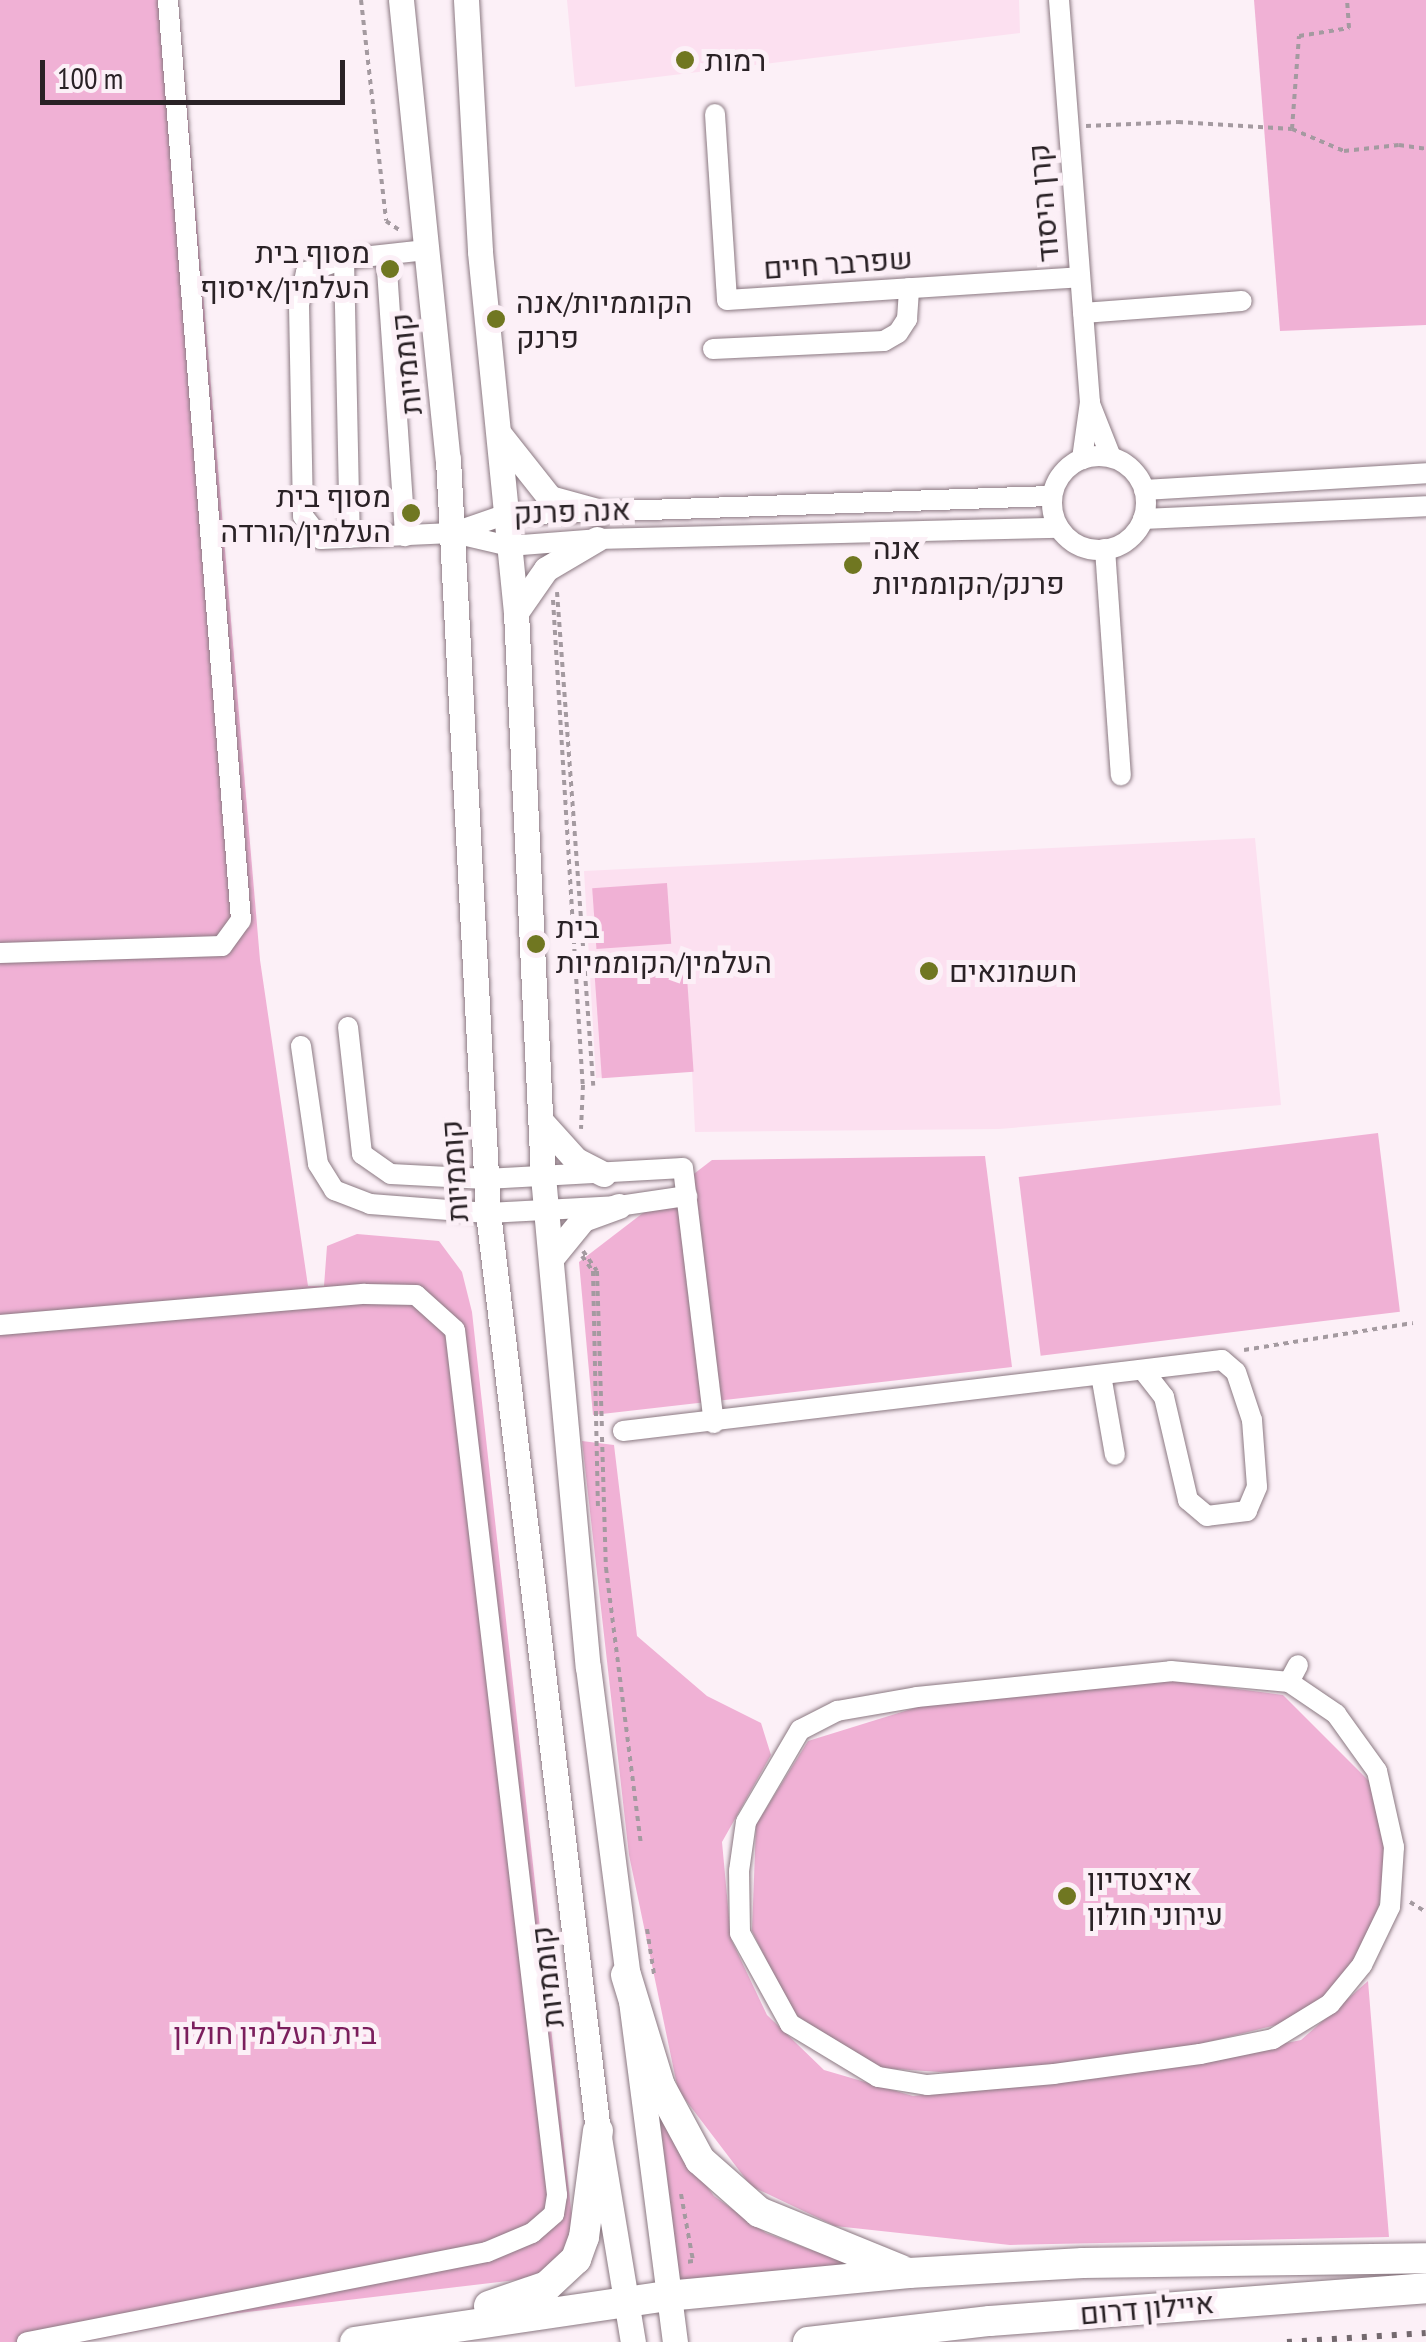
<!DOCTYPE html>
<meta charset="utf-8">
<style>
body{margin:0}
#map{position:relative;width:1426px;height:2342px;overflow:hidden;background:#fcf0f7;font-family:"PT Sans Narrow",Heebo,sans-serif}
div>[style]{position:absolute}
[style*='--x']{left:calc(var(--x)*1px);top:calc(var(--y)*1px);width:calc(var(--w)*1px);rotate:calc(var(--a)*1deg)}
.built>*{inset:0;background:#fce0f0}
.green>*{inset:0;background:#f0b1d5;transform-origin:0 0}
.path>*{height:4px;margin-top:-2px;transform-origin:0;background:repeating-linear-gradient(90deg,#a49aa0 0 5px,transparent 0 10px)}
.roads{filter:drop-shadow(0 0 2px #8b7982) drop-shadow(0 0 2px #8b7982)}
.minor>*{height:20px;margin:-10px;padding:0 10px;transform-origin:10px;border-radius:10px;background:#fff}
.minor>.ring{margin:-10px;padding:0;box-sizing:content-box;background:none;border:20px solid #fff;border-radius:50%}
.major>*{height:25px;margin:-12.5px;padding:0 12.5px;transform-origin:12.5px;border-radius:12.5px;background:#fff}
.highway>*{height:30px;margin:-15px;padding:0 15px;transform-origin:15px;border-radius:15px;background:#fff}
.rail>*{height:6px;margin-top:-3px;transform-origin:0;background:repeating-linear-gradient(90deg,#73696e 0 5px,transparent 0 15px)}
.dots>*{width:28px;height:28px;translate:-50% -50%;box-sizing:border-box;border:5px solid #fcf0f7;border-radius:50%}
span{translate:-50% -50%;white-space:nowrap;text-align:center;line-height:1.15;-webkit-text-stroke:10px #fcf0f7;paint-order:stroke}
.poi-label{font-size:30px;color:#2a2226}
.left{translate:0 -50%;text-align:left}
.right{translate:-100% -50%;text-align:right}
.street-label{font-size:30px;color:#2a2226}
.park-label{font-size:30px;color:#7b1e5d}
.scale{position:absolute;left:40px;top:60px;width:305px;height:45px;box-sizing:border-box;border:5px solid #2a2226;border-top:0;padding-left:12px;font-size:30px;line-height:35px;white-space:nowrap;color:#2a2226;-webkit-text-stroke:8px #fcf0f7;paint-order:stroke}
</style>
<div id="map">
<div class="built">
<i style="clip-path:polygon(567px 0,1019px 0,1020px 33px,575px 87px)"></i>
<i style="clip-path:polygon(1255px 838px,1281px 1105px,999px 1129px,695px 1132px,692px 1071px,596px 1078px,584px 871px)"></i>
</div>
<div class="green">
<i style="clip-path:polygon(0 0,178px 0,260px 960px,308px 1286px,324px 1286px,327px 1246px,357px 1234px,439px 1241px,462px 1272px,472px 1312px,574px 2236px,558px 2267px,524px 2279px,230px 2314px,81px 2342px,0 2342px)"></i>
<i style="clip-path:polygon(1254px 0,1426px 0,1426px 325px,1280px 331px)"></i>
<i style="left:667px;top:883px;width:61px;height:75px;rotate:86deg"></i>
<i style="left:686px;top:963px;width:109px;height:92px;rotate:86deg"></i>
<i style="left:1378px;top:1133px;width:180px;height:362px;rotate:83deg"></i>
<i style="clip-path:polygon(985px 1156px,1012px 1367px,593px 1415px,579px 1262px,712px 1160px)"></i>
<i style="clip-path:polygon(582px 1441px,614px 1445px,637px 1636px,707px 1696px,761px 1723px,771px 1755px,722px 1842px,731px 1939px,767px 2015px,824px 2070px,913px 2096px,1154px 2070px,1301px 2040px,1368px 1981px,1389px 2237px,1010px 2245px,835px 2226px,751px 2186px,678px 2090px,629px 1855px)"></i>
<i style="clip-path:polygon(1163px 1679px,1283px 1695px,1371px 1783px,1389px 1862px,1371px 1938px,1308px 2017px,1188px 2047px,1000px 2076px,880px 2068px,792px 2013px,752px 1931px,756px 1825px,808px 1741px,921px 1706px)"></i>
<i style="clip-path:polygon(658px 2105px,675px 2143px,714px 2196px,766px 2233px,814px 2251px,881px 2263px,680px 2282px)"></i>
</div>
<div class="path">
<i style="--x:361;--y:0;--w:222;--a:83.5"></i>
<i style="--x:386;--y:221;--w:18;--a:34"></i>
<i style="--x:1086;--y:126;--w:92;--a:-2.5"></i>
<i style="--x:1178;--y:122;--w:114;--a:3.5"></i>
<i style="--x:1292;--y:129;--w:56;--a:22.9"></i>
<i style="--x:1344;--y:151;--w:55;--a:-6.2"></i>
<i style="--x:1399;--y:145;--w:27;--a:8"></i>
<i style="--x:1292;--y:129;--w:93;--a:-85.7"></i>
<i style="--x:1299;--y:36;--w:51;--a:-9.1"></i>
<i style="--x:1349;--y:28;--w:28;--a:-94"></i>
<i style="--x:557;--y:592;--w:495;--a:85.8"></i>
<i style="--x:553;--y:600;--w:486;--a:86.5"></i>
<i style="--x:583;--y:1085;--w:44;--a:92.6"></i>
<i style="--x:583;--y:1251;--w:24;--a:55"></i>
<i style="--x:597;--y:1271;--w:156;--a:88.2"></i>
<i style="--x:582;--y:1256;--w:19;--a:54"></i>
<i style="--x:593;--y:1271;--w:237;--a:88.8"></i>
<i style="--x:1244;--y:1350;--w:171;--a:-9.1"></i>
<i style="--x:602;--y:1437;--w:131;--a:88.3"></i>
<i style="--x:606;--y:1568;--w:279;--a:82.8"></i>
<i style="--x:1410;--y:1902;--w:19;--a:32"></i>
<i style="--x:647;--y:1929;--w:46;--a:81.2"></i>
<i style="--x:681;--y:2194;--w:68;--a:79.8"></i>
<i style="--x:693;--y:2261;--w:7;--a:172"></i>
</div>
<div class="roads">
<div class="minor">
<i style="--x:1059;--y:0;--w:403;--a:85.6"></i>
<i style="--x:1090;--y:402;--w:58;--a:98"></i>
<i style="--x:715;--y:114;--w:186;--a:86.3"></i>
<i style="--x:727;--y:300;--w:353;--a:-3.7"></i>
<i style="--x:426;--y:250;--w:82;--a:173.7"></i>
<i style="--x:344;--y:259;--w:40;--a:161.1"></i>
<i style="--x:306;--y:272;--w:34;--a:102"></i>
<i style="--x:299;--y:305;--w:211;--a:88.9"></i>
<i style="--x:303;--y:516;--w:29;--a:52"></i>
<i style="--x:321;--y:539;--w:131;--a:-2.6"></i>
<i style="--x:452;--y:533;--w:55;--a:-19.1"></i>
<i style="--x:504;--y:515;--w:548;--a:-1.99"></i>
<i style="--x:386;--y:255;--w:282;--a:86.1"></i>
<i style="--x:344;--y:259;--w:279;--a:88.8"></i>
<i style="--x:1083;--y:313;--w:159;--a:-4.3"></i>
<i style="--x:713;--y:349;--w:171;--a:-2.7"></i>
<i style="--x:884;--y:341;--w:16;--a:-30"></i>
<i style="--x:898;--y:333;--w:17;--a:-57"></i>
<i style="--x:907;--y:319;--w:31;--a:-86"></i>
<i style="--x:1090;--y:404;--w:57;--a:68.4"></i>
<i class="ring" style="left:1052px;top:456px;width:74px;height:74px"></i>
<i style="--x:1144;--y:490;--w:283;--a:-3.4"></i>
<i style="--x:1143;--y:519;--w:283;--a:-2.6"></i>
<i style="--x:454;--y:533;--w:57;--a:13.3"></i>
<i style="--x:509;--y:546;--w:88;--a:-4.5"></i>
<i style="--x:597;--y:539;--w:462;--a:-1.4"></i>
<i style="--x:1105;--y:549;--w:227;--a:86"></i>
<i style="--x:0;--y:953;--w:222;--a:-1.8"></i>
<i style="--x:222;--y:946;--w:32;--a:-54"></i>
<i style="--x:241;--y:920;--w:923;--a:-94.54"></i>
<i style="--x:348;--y:1027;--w:128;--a:83.7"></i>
<i style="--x:362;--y:1154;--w:35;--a:35"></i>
<i style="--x:391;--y:1174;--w:95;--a:3"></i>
<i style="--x:486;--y:1179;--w:197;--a:-3.2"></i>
<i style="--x:683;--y:1168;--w:257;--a:83.1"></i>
<i style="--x:301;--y:1046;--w:119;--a:81.8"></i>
<i style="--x:318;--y:1164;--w:31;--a:58"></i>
<i style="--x:334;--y:1190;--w:39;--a:21"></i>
<i style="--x:370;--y:1204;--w:118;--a:4.4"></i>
<i style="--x:488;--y:1213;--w:131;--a:-3.1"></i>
<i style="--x:619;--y:1206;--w:69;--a:-8.4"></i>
<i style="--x:0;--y:1325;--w:366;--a:-4.9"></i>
<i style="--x:365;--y:1294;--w:51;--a:1.1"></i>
<i style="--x:416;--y:1295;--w:52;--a:41.9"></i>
<i style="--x:455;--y:1330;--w:871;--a:83.27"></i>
<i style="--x:557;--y:2195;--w:19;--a:99"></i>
<i style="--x:554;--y:2214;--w:29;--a:139"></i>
<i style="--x:532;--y:2233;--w:49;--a:157.1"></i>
<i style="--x:487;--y:2252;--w:469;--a:168.9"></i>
<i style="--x:1101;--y:1375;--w:81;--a:80.1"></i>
<i style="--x:623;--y:1431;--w:603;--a:-6.76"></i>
<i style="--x:1222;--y:1360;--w:18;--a:41"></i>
<i style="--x:1236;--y:1372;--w:51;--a:71.6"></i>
<i style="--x:1252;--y:1420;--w:67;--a:85.7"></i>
<i style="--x:1257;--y:1487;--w:26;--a:113"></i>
<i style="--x:1247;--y:1511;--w:40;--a:172.9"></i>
<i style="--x:1207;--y:1516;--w:25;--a:-140"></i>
<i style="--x:1188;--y:1500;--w:106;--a:-103.1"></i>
<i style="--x:1164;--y:1397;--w:33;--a:-128"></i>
<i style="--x:1171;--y:1671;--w:119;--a:5.3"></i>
<i style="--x:1289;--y:1682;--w:57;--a:34.2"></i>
<i style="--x:1336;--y:1714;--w:70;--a:54.3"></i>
<i style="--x:1377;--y:1771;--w:78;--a:77.4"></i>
<i style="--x:1394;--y:1847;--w:60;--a:93.8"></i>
<i style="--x:1390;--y:1907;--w:64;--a:115.8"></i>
<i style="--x:1362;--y:1965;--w:50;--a:129.4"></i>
<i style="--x:1330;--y:2004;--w:67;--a:148.4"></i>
<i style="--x:1273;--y:2039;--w:75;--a:168.4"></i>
<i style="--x:1200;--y:2054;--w:147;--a:172.2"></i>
<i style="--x:1054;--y:2074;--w:127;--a:175"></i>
<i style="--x:927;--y:2085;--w:50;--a:-170.7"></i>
<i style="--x:878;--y:2077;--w:103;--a:-148.9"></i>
<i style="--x:790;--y:2024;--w:104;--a:-118.8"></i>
<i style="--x:740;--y:1933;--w:62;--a:-90.9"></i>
<i style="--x:739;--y:1871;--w:49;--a:-81.9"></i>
<i style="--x:746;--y:1822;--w:107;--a:-59.6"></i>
<i style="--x:800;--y:1730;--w:42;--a:-27.2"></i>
<i style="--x:837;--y:1711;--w:81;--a:-9.9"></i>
<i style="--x:917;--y:1697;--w:255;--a:-5.8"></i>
<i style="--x:1289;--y:1682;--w:19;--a:-62"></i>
</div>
<div class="major">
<i style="--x:401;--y:0;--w:461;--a:84.2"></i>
<i style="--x:448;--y:459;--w:755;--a:86.96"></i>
<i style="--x:488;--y:1213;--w:925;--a:83.17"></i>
<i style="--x:598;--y:2131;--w:214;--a:80.6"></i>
<i style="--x:466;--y:0;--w:252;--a:86.8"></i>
<i style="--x:480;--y:252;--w:362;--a:84.3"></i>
<i style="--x:516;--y:612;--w:565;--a:87.26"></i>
<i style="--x:543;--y:1176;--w:493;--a:84.8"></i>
<i style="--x:588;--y:1667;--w:681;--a:82.66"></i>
<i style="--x:500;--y:435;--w:80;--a:51.6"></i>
<i style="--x:550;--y:498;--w:53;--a:15.4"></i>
<i style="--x:516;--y:612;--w:52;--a:-55.1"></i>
<i style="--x:546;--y:569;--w:59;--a:-30.5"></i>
<i style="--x:540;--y:1120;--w:54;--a:48"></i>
<i style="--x:576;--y:1160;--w:31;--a:27"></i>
<i style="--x:552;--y:1257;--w:49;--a:-50.8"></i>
<i style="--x:583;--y:1219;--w:38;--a:-20"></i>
</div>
<div class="highway">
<i style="--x:626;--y:1975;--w:116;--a:73"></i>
<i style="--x:660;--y:2086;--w:84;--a:61.6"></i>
<i style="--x:700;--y:2160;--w:79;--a:41.4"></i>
<i style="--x:759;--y:2212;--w:153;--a:22.2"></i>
<i style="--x:489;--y:2306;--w:61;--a:-19"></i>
<i style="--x:547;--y:2286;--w:40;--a:-43"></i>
<i style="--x:576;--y:2259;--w:23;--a:-70"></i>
<i style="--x:584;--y:2237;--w:107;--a:-82.5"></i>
<i style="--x:355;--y:2342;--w:315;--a:-8.4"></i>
<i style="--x:667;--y:2296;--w:243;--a:-5.4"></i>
<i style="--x:909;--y:2273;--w:174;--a:-3.3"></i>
<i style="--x:1083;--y:2263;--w:343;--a:-0.8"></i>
<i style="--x:808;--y:2342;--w:183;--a:-6.6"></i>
<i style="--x:990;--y:2321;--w:437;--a:-4.3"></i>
</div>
</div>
<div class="rail">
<i style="--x:1287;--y:2342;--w:139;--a:-3.7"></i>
</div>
<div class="dots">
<i style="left:685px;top:60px;background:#707721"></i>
<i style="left:390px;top:269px;background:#707721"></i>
<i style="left:496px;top:319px;background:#707721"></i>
<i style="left:411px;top:513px;background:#707721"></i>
<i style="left:853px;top:565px;background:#707721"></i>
<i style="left:536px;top:944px;background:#707721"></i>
<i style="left:929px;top:971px;background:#707721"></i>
<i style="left:1067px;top:1896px;background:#707721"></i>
</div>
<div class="poi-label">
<span class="left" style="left:705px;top:60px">רמות</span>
<span class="right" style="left:370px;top:269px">מסוף בית<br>העלמין/איסוף</span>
<span class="left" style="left:516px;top:319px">הקוממיות/אנה<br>פרנק</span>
<span class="right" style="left:391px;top:513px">מסוף בית<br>העלמין/הורדה</span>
<span class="left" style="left:873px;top:565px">אנה<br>פרנק/הקוממיות</span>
<span class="left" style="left:556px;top:944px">בית<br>העלמין/הקוממיות</span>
<span class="left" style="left:949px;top:971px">חשמונאים</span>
<span class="left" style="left:1087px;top:1896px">איצטדיון<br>עירוני חולון</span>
</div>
<div class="street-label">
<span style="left:1043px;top:203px;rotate:-95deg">קרן היסוד</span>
<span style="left:838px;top:263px;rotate:-4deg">שפרבר חיים</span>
<span style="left:406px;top:364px;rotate:-96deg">קוממיות</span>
<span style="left:572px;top:511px;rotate:-2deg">אנה פרנק</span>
<span style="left:454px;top:1171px;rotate:-94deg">קוממיות</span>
<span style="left:547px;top:1977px;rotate:-97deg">קוממיות</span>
<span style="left:1147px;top:2308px;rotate:-5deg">איילון דרום</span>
</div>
<div class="park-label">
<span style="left:275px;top:2033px">בית העלמין חולון</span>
</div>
<div class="scale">100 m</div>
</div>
